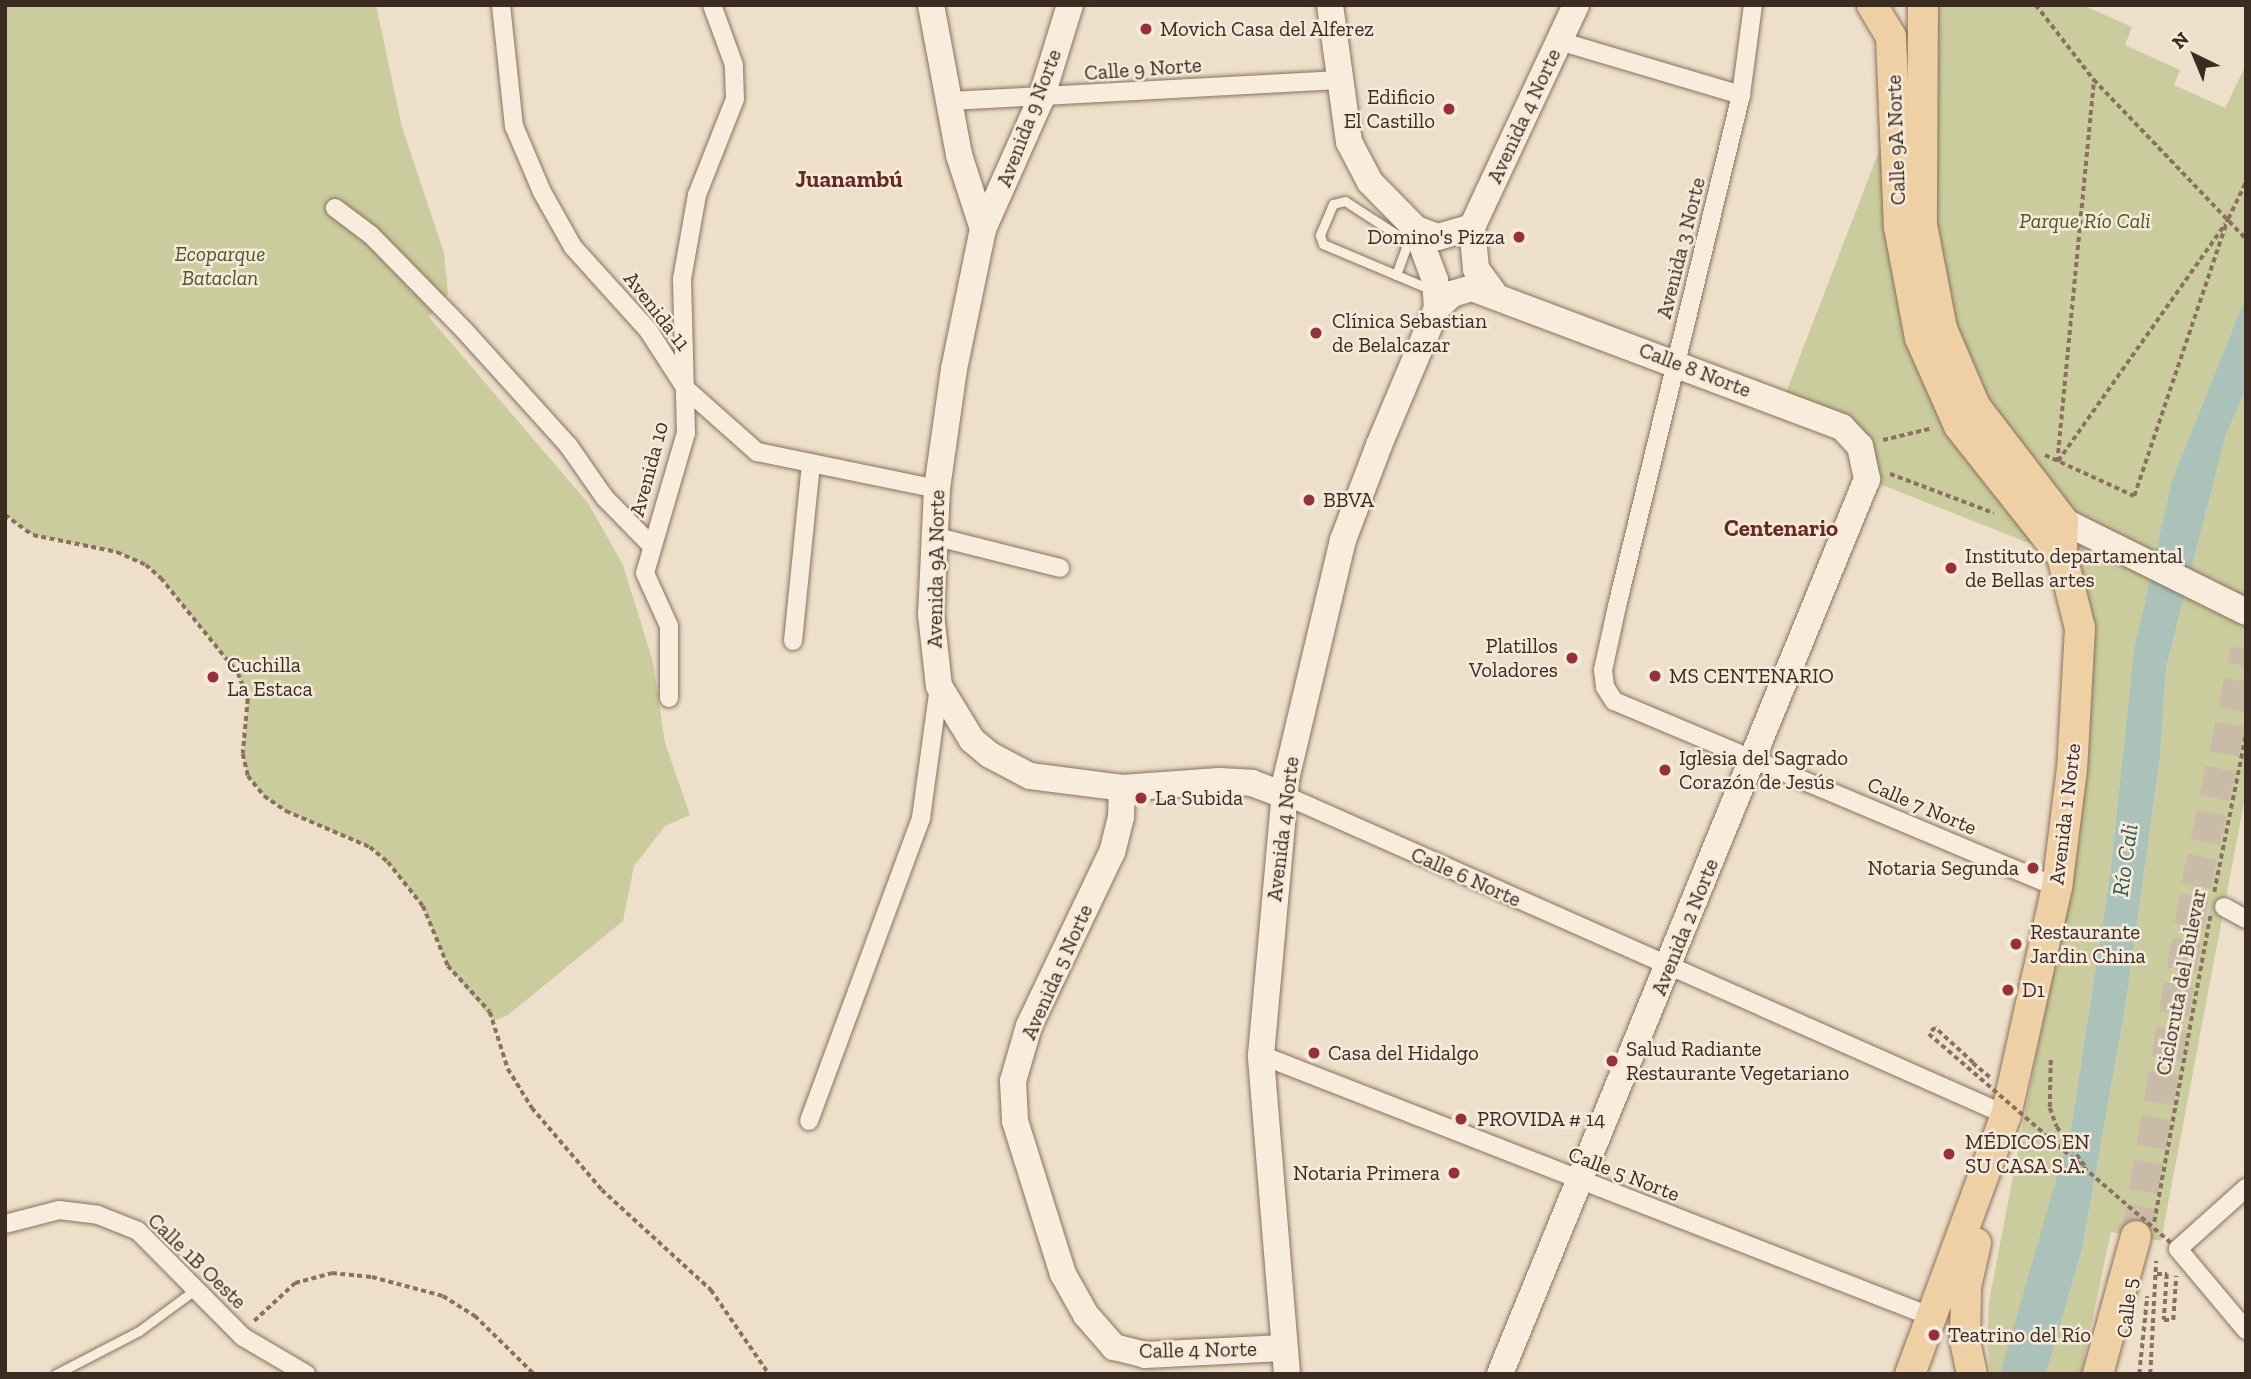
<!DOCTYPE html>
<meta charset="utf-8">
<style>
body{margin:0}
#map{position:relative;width:2251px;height:1379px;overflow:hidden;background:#eddfc9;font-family:"Zilla Slab",serif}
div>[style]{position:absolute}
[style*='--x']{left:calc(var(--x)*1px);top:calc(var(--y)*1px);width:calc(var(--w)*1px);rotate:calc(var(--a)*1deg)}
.green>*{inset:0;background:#cacc9d}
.water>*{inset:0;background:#aac2b9}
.primary-tunnel>*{height:30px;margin-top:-15px;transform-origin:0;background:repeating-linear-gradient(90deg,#c9bba7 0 30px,transparent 0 45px)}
.path>*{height:3.5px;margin-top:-1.75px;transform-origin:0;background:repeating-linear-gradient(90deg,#89715e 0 5px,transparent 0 8.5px)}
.roads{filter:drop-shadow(0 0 2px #89715e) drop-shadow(0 0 2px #89715e)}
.lane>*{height:9px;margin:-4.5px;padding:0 4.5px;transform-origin:4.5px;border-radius:4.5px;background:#f8eddd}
.street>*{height:18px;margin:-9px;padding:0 9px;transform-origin:9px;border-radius:9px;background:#f8eddd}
.secondary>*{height:26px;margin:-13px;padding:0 13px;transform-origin:13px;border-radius:13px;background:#f8eddd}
.primary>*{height:30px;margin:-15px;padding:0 15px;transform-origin:15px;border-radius:15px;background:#eed0a4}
.path-bridge>*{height:3.5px;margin-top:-1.75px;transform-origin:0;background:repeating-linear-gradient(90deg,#89715e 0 5px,transparent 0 8.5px)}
.dots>*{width:19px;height:19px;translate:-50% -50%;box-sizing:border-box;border:4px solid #f5ead9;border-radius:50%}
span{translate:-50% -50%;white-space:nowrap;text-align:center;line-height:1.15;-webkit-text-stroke:5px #f5ead9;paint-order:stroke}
.poi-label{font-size:21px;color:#3b2b21}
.left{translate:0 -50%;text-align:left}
.right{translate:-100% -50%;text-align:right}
.street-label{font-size:21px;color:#3b2b21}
.park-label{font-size:21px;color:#4f5629;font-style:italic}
.neighbourhood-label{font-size:23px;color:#662a22;font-weight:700}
.water-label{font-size:23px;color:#315a53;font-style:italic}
.frame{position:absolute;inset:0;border:7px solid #3b2b21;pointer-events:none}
.north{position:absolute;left:2160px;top:21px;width:70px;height:70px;-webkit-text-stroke:5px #f5ead9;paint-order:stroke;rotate:317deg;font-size:19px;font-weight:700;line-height:28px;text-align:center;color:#3b2b21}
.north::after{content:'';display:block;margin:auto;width:24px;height:32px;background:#3b2b21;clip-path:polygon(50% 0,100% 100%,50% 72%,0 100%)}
</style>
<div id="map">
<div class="green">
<i style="clip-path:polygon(5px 5px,376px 5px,402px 127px,444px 253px,448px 294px,429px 317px,588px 503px,623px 565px,653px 662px,665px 743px,690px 815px,665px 826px,634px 866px,623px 921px,508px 1015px,493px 1021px,448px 966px,423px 907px,388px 862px,370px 847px,286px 811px,264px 796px,248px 776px,243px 754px,248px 699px,238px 673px,161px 578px,146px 565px,117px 552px,33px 535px,5px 515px)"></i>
<i style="clip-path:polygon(1923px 5px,2083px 5px,2132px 27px,2125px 45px,2180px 70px,2174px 85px,2225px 108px,2246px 65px,2246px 296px,2171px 483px,2153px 565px,2063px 521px,1956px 368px,1922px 165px)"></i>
<i style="clip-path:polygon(1896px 107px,1899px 227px,2062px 556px,1867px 479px,1860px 447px,1782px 403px)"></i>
<i style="clip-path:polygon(2246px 390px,2246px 792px,2161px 1241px,2111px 1232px,2081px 1374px,2046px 1374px,2082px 1250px,2125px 1009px,2160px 758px,2166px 668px,2226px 434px)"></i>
<i style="clip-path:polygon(2083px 541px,2150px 578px,2134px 649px,2110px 875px,2071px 1128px,2019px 1319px,2000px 1374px,1991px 1374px,1987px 1344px,1989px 1301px,2068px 891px,2094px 626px,2075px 552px)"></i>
</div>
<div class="water">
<i style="clip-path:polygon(2246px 296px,2246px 390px,2226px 434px,2166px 668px,2160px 758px,2125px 1009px,2082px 1250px,2046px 1374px,2000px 1374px,2071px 1128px,2110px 875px,2134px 649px,2150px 578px,2171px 483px)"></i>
</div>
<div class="primary-tunnel">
<i style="--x:2136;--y:1236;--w:355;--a:-80.3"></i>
<i style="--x:2196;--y:886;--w:242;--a:-78.1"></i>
</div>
<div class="path">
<i style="--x:2036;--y:5;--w:95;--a:52.3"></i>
<i style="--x:2094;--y:80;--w:220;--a:46.3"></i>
<i style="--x:1883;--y:440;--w:51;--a:-13.5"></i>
<i style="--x:2045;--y:455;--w:98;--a:24.7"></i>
<i style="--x:2134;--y:496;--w:293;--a:-71.3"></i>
<i style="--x:2228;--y:219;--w:41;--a:-64.1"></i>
<i style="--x:2058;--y:461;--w:290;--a:-54.8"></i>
<i style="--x:2057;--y:462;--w:384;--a:-84.5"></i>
<i style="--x:1890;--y:474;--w:111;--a:20.6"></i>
<i style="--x:5;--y:515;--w:34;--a:36"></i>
<i style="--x:33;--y:535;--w:86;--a:11.4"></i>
<i style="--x:117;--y:552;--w:32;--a:24"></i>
<i style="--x:146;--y:565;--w:20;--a:41"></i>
<i style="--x:161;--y:578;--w:122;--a:51"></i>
<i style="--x:238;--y:673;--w:28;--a:69"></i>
<i style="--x:248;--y:699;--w:55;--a:95.2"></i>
<i style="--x:243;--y:754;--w:23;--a:77"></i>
<i style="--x:248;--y:776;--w:26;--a:51"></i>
<i style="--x:264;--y:796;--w:27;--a:34"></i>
<i style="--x:286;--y:811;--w:91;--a:23.2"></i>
<i style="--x:370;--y:847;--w:23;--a:40"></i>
<i style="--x:388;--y:862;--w:56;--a:51.5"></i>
<i style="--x:423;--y:906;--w:65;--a:67.4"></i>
<i style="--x:448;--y:966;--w:62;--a:47.6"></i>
<i style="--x:490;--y:1012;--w:60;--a:72.5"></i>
<i style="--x:508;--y:1069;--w:46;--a:58.4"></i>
<i style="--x:532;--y:1108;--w:108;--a:49.5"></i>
<i style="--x:602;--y:1190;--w:148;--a:42.5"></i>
<i style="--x:711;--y:1290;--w:102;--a:55.4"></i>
<i style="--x:2214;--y:892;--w:162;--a:-78.6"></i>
<i style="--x:2051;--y:1060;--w:48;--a:91.2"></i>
<i style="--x:2050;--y:1108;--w:20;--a:70"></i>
<i style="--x:2057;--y:1127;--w:50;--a:54.7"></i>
<i style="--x:1973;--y:1063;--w:23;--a:40"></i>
<i style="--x:2154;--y:1222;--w:311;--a:-79.6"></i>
<i style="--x:2157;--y:1274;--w:10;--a:0"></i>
<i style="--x:2167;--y:1274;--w:46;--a:93.7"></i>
<i style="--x:2164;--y:1320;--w:9;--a:0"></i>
<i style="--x:2173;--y:1320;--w:44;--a:-86.1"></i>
<i style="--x:254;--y:1321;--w:56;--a:-42.8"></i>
<i style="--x:295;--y:1283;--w:38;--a:-15"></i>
<i style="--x:332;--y:1273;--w:40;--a:5.7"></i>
<i style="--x:372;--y:1277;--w:73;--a:15"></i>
<i style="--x:443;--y:1296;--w:38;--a:32"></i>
<i style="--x:475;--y:1316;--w:83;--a:44.5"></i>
<i style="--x:2139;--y:1374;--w:78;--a:-84.1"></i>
<i style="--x:2150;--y:1374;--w:113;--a:-87"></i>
</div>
<div class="roads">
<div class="lane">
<i style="--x:1396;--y:275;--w:30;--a:-70"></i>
<i style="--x:1406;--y:247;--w:10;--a:-114"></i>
<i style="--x:1402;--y:238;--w:68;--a:-147"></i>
<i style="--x:1345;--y:201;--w:12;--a:166"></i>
<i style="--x:1333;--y:204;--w:34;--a:113"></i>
<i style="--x:1320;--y:235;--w:9;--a:72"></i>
<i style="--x:1323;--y:244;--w:118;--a:22.9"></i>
<i style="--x:56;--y:1374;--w:93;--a:-27.4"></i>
<i style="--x:139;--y:1331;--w:71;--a:-36.4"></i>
</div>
<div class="street">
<i style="--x:501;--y:5;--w:122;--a:83.9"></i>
<i style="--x:514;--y:126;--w:72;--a:67"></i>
<i style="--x:542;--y:192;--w:63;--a:60.6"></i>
<i style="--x:573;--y:247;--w:112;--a:47.9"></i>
<i style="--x:648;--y:330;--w:70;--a:57.2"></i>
<i style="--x:686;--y:389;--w:95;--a:41.6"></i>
<i style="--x:757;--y:452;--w:184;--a:11.6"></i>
<i style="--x:1753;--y:5;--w:91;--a:97.6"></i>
<i style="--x:1741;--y:95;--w:526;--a:103.64"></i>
<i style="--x:1617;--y:606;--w:66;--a:102.3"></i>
<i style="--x:1603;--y:670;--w:17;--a:83"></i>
<i style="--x:1605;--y:687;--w:17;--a:57"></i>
<i style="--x:1614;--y:701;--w:480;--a:22.8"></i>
<i style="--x:1559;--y:41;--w:190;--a:16.5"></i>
<i style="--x:950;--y:101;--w:390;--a:-3.1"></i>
<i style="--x:335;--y:208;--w:45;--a:36.9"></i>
<i style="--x:371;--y:235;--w:133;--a:45.6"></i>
<i style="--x:464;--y:330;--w:155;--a:47.9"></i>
<i style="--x:568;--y:445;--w:65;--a:55.1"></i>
<i style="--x:605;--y:498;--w:66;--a:45.6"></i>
<i style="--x:933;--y:536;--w:131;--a:14.1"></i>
<i style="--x:793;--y:641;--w:177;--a:-84.2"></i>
<i style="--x:669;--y:698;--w:72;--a:-90"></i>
<i style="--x:669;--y:626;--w:58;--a:-114.4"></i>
<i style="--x:645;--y:573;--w:146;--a:-73.7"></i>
<i style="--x:686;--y:433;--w:154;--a:-91.5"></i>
<i style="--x:682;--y:279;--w:85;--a:-79.9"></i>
<i style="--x:697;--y:195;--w:103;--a:-68.4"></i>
<i style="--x:735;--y:99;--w:34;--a:-92"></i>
<i style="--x:734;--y:65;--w:64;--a:-110.1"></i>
<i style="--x:1284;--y:795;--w:790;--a:23.9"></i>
<i style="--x:2224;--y:907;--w:25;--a:29"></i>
<i style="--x:1261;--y:1055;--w:720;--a:21.33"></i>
<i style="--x:809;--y:1121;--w:323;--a:-69.7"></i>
<i style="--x:921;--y:818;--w:133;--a:-82.2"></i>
<i style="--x:2246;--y:1188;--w:91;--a:138.1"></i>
<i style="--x:2178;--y:1249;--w:106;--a:50"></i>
<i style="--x:5;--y:1224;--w:56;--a:-14.5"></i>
<i style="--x:59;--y:1210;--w:39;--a:7"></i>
<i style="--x:98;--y:1215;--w:43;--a:21.8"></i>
<i style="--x:138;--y:1231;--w:149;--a:45.3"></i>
<i style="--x:243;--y:1337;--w:73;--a:30.4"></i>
</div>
<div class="secondary">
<i style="--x:931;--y:5;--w:153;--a:79.4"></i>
<i style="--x:959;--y:155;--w:78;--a:72"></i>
<i style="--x:983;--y:229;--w:143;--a:101.7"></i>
<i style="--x:954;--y:369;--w:121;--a:98.1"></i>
<i style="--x:937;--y:489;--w:125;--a:92.7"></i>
<i style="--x:931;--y:614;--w:72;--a:83.7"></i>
<i style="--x:939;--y:686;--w:63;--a:58.6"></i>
<i style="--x:972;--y:740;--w:23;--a:40"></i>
<i style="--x:990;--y:755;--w:45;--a:27.7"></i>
<i style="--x:1030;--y:776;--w:93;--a:7.4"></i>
<i style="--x:1122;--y:788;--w:97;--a:-4.1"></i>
<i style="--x:1219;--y:781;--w:33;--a:3"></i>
<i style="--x:1252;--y:783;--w:34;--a:21"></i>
<i style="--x:1330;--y:5;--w:138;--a:82.1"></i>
<i style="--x:1349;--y:142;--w:45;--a:62.3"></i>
<i style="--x:1370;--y:182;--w:66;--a:45.6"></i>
<i style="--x:1416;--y:229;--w:54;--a:69.6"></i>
<i style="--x:1435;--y:280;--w:28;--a:86"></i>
<i style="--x:983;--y:229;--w:142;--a:-66"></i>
<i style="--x:1041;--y:99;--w:98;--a:-72.9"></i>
<i style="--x:1416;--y:229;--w:23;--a:20"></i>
<i style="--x:1438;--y:237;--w:35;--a:-16"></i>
<i style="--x:1493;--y:292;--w:29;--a:-126"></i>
<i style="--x:1476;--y:269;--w:42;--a:-95.4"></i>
<i style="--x:1472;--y:227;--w:245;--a:-64.9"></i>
<i style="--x:2063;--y:521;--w:204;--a:26.4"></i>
<i style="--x:1122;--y:788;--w:29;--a:92"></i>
<i style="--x:1121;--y:817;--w:36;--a:104"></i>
<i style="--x:1112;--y:852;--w:193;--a:115.5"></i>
<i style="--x:1029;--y:1026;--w:57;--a:106.2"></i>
<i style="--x:1013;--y:1081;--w:40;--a:87.1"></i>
<i style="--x:1015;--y:1121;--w:160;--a:72.6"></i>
<i style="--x:1063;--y:1274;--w:47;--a:60.7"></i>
<i style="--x:1086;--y:1315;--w:43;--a:48.8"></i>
<i style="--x:1114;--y:1347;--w:32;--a:14"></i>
<i style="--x:1145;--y:1355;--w:138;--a:-2.9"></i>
<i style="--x:1287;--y:1374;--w:320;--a:-94.7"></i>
<i style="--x:1261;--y:1055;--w:277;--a:-84.8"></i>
<i style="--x:1286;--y:779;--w:246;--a:-76.6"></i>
<i style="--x:1343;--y:540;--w:102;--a:-69.2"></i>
<i style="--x:1379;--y:445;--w:149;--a:-67.1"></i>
<i style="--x:1437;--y:308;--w:21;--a:-43"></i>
<i style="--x:1452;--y:294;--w:21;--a:-17"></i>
<i style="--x:1472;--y:288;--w:395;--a:20.6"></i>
<i style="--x:1842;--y:427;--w:26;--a:47"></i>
<i style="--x:1860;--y:446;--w:34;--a:78"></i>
<i style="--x:1867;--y:479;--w:967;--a:112.3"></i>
</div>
<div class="primary">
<i style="--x:1872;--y:5;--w:37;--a:59"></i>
<i style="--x:1891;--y:37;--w:190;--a:87.6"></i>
<i style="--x:1899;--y:227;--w:113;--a:79.3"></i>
<i style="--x:1920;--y:338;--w:96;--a:66.1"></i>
<i style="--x:1959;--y:426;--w:166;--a:51.6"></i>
<i style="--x:2062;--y:556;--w:74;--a:76"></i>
<i style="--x:2080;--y:628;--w:141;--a:93.2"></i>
<i style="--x:2072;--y:769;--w:119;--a:97.2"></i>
<i style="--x:2057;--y:887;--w:234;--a:102.6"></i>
<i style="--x:2006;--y:1115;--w:276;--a:110.3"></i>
<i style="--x:1923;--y:5;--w:220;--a:90.3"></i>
<i style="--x:1922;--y:225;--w:106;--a:79.1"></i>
<i style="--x:1942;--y:329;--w:84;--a:66.8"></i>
<i style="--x:1975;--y:406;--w:145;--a:52.6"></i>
<i style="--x:2063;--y:521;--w:35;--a:92"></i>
<i style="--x:1972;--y:1374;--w:34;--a:-102"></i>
<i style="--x:1965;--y:1341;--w:54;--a:-88.9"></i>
<i style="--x:1966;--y:1287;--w:45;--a:-77.2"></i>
<i style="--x:2098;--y:1374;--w:143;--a:-74.6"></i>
</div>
</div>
<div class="path-bridge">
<i style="--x:1973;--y:1063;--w:52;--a:-137.4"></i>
<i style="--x:1935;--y:1028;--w:8;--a:135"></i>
<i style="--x:1929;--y:1034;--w:320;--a:40.8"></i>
</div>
<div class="dots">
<i style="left:1146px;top:29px;background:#96303b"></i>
<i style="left:1449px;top:109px;background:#96303b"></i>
<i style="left:1519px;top:237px;background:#96303b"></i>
<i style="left:1316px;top:333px;background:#96303b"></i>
<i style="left:1309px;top:500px;background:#96303b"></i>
<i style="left:1951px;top:568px;background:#96303b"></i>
<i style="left:1572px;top:658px;background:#96303b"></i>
<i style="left:1655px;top:676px;background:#96303b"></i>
<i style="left:213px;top:677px;background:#96303b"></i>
<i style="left:1665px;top:770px;background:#96303b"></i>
<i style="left:1141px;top:798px;background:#96303b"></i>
<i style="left:2033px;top:868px;background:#96303b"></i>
<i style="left:2016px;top:944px;background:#96303b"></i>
<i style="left:2008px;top:990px;background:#96303b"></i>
<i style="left:1314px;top:1053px;background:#96303b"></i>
<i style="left:1612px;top:1061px;background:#96303b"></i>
<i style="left:1461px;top:1119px;background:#96303b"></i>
<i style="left:1949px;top:1154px;background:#96303b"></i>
<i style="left:1454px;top:1173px;background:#96303b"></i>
<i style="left:1934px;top:1335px;background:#96303b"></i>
</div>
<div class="poi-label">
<span class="left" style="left:1160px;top:29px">Movich Casa del Alferez</span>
<span class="right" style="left:1435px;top:109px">Edificio<br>El Castillo</span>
<span class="right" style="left:1505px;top:237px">Domino's Pizza</span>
<span class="left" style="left:1332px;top:333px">Clínica Sebastian<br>de Belalcazar</span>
<span class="left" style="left:1323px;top:500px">BBVA</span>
<span class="left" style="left:1965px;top:568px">Instituto departamental<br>de Bellas artes</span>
<span class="right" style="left:1558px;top:658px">Platillos<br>Voladores</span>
<span class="left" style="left:227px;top:677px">Cuchilla<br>La Estaca</span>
<span class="left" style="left:1669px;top:676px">MS CENTENARIO</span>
<span class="left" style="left:1679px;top:770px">Iglesia del Sagrado<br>Corazón de Jesús</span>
<span class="left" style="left:1155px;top:798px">La Subida</span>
<span class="right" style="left:2019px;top:868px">Notaria Segunda</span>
<span class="left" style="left:2030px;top:944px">Restaurante<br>Jardin China</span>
<span class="left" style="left:2022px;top:990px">D1</span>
<span class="left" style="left:1626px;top:1061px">Salud Radiante<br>Restaurante Vegetariano</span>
<span class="left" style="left:1328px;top:1053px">Casa del Hidalgo</span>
<span class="left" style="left:1477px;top:1119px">PROVIDA # 14</span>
<span class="left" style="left:1965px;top:1154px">MÉDICOS EN<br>SU CASA S.A.</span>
<span class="right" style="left:1440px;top:1173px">Notaria Primera</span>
<span class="left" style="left:1948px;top:1335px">Teatrino del Río</span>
</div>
<div class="street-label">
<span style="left:1143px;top:69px;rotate:-4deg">Calle 9 Norte</span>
<span style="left:1524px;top:116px;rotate:-65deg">Avenida 4 Norte</span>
<span style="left:1029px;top:118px;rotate:-69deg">Avenida 9 Norte</span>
<span style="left:1896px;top:140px;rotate:-92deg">Calle 9A Norte</span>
<span style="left:1681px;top:248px;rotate:-76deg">Avenida 3 Norte</span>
<span style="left:657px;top:311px;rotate:52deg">Avenida 11</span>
<span style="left:1695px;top:370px;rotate:21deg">Calle 8 Norte</span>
<span style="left:649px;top:469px;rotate:-75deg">Avenida 10</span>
<span style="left:936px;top:569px;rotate:-89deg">Avenida 9A Norte</span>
<span style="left:1922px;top:806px;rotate:23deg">Calle 7 Norte</span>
<span style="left:2065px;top:814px;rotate:-83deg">Avenida 1 Norte</span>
<span style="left:1283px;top:829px;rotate:-83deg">Avenida 4 Norte</span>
<span style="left:1466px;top:877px;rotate:24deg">Calle 6 Norte</span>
<span style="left:1685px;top:927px;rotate:-68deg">Avenida 2 Norte</span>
<span style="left:1057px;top:972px;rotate:-66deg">Avenida 5 Norte</span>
<span style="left:2181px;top:982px;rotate:-79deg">Cicloruta del Bulevar</span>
<span style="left:1624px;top:1174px;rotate:21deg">Calle 5 Norte</span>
<span style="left:197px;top:1261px;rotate:44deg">Calle 1B Oeste</span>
<span style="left:2127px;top:1308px;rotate:-84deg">Calle 5</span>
<span style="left:1198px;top:1350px;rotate:-1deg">Calle 4 Norte</span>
</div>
<div class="park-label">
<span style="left:2085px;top:221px">Parque Río Cali</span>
<span style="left:220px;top:266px">Ecoparque<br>Bataclan</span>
</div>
<div class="neighbourhood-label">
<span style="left:849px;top:179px">Juanambú</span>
<span style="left:1781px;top:528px">Centenario</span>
</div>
<div class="water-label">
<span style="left:2125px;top:860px;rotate:-82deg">Río Cali</span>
</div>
<div class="frame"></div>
<div class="north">N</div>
</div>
